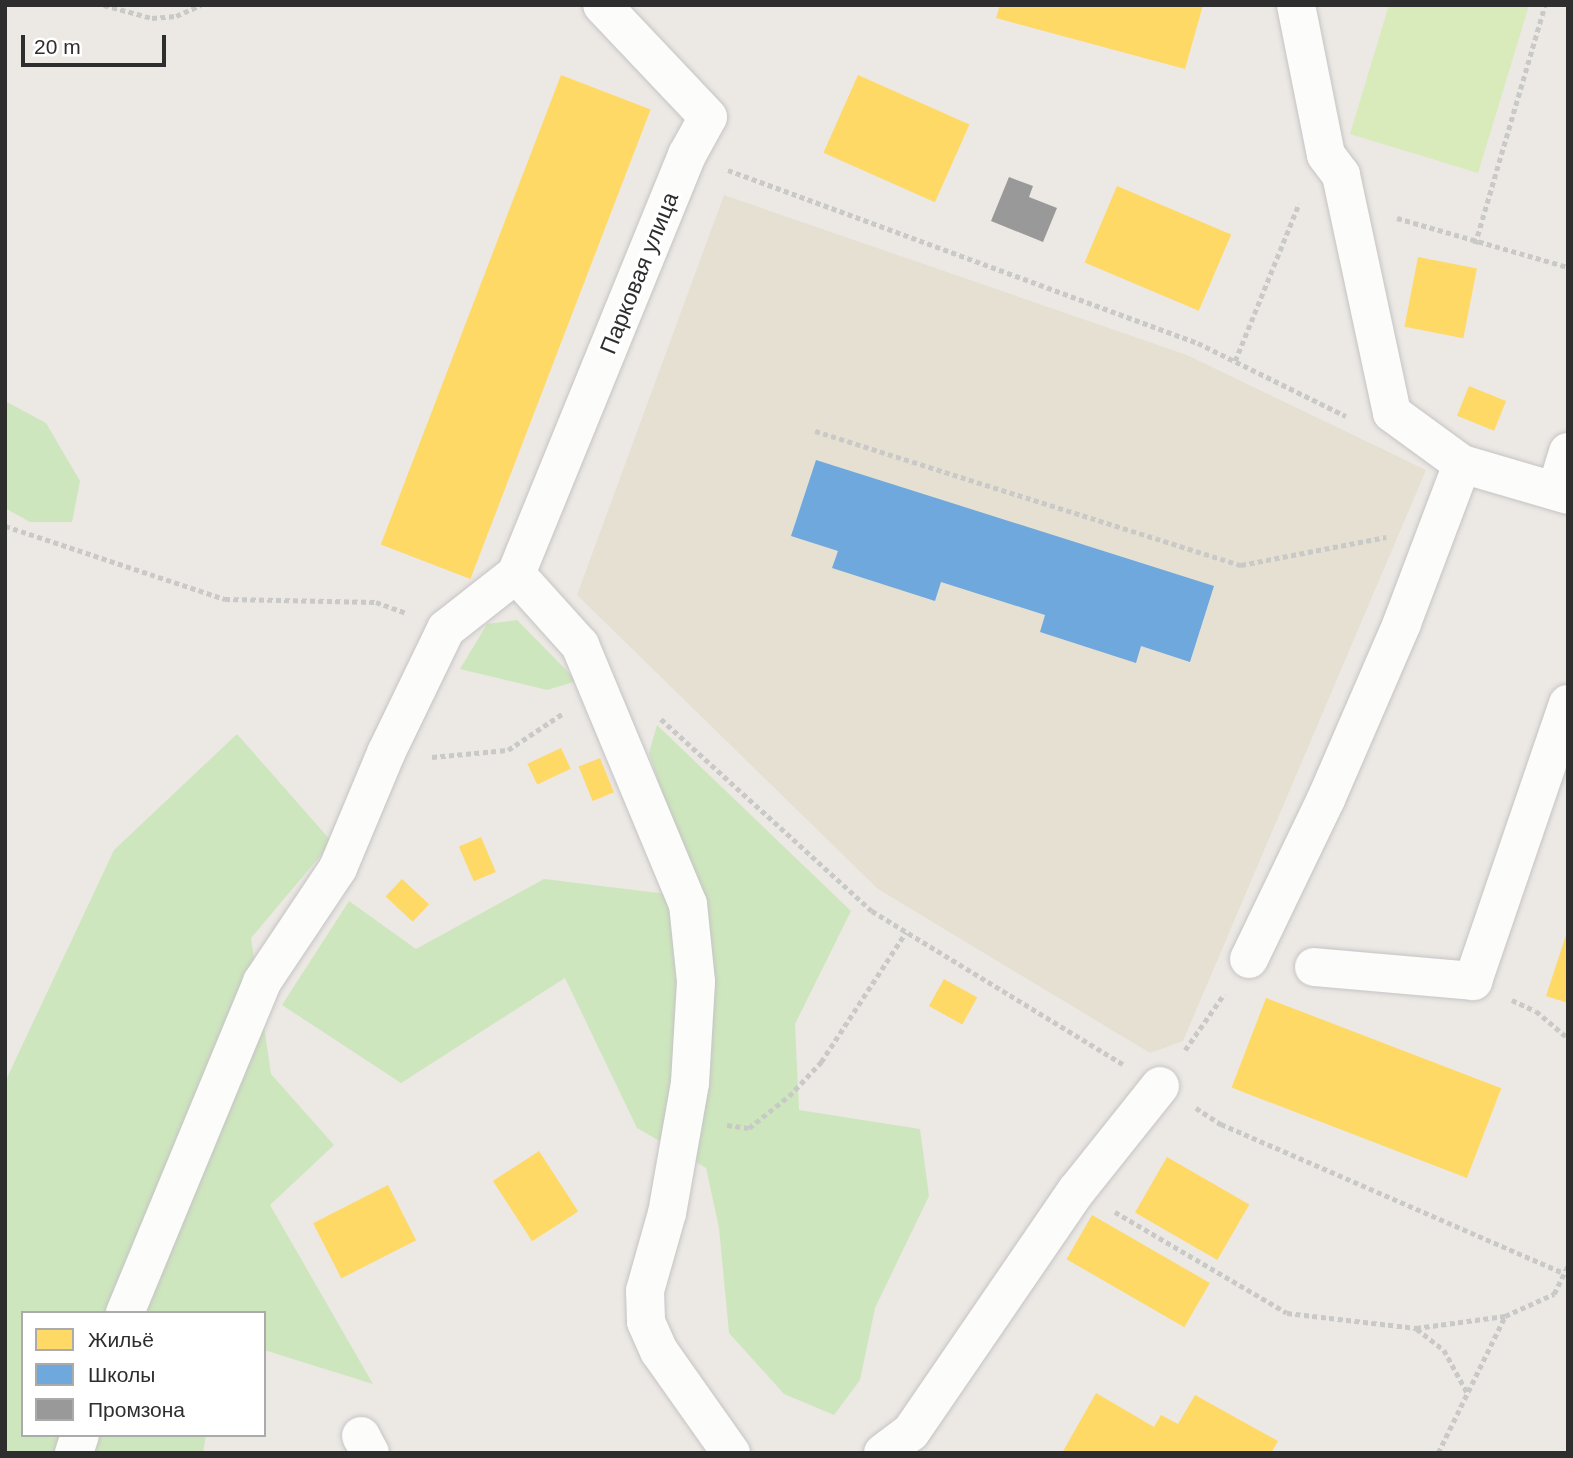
<!DOCTYPE html>
<meta charset="utf-8">
<style>
body{margin:0}
#map{position:relative;width:1573px;height:1458px;overflow:hidden;background:#ece8e4;font-family:Arial,sans-serif}
div>[style]{position:absolute}
[style*='--x']{left:calc(var(--x)*1px);top:calc(var(--y)*1px);width:calc(var(--w)*1px);rotate:calc(var(--a)*1deg)}
.education>*{inset:0;background:#e6e0d3}
.green>*{inset:0;background:#cee6be}
.pitch>*{inset:0;background:#d9eabb}
.homes>*{inset:0;background:#ffd966;transform-origin:0 0}
.schools>*{inset:0;background:#6fa8dc}
.industry>*{inset:0;background:#999}
.path>*{height:4.5px;margin-top:-2.25px;transform-origin:0;background:repeating-linear-gradient(90deg,#c9c9c8 0 5px,transparent 0 8.5px)}
.roads{filter:drop-shadow(0 0 2px #c5c4c5) drop-shadow(0 0 2px #c5c4c5)}
.minor>*{height:38px;margin:-19px;padding:0 19px;transform-origin:19px;border-radius:19px;background:#fcfcfb}
span{translate:-50% -50%;white-space:nowrap;text-align:center;line-height:1.15;-webkit-text-stroke:7px #fff;paint-order:stroke}
.street-label{font-size:23px;color:#2e2e2e}
.frame{position:absolute;inset:0;border:7px solid #2e2e2e;pointer-events:none}
.legend{position:absolute;left:21px;top:1311px;width:245px;height:126px;box-sizing:border-box;background:#fff;border:2px solid #ababab;margin:0;padding:9px 12px;list-style:none;font-size:21px;color:#2e2e2e}
.legend li{display:flex;align-items:center;gap:14px;height:35px}
.legend b{width:35px;border:2px solid #ababab}
.scale{position:absolute;left:21px;top:35px;width:145px;height:32px;box-sizing:border-box;border:4px solid #2e2e2e;border-top:0;padding-left:9px;font-size:21px;line-height:24px;white-space:nowrap;color:#2e2e2e;-webkit-text-stroke:5px #fff;paint-order:stroke}
</style>
<div id="map">
<div class="education">
<i style="clip-path:polygon(724px 195px,1187px 355px,1426px 470px,1183px 1041px,1150px 1053px,878px 889px,577px 595px)"></i>
</div>
<div class="green">
<i style="clip-path:polygon(5px 401px,46px 423px,80px 481px,72px 522px,30px 522px,5px 508px)"></i>
<i style="clip-path:polygon(517px 620px,577px 681px,547px 690px,460px 669px,487px 624px)"></i>
<i style="clip-path:polygon(657px 725px,851px 911px,795px 1024px,799px 1110px,920px 1129px,929px 1196px,875px 1308px,860px 1380px,834px 1415px,784px 1394px,729px 1333px,719px 1228px,706px 1168px,637px 1128px,565px 978px,401px 1083px,282px 1005px,349px 901px,416px 949px,544px 879px,667px 894px,692px 886px,649px 753px)"></i>
<i style="clip-path:polygon(237px 734px,332px 842px,251px 938px,271px 1074px,334px 1145px,270px 1205px,373px 1384px,264px 1350px,264px 1313px,23px 1313px,23px 1435px,206px 1435px,203px 1453px,5px 1453px,5px 1082px,114px 850px)"></i>
</div>
<div class="pitch">
<i style="clip-path:polygon(1389px 5px,1529px 5px,1478px 173px,1350px 134px)"></i>
</div>
<div class="homes">
<i style="clip-path:polygon(1000px 5px,1203px 5px,1185px 69px,996px 18px)"></i>
<i style="left:561px;top:75px;width:96px;height:503px;rotate:21deg"></i>
<i style="left:858px;top:75px;width:122px;height:85px;rotate:24deg"></i>
<i style="left:1117px;top:186px;width:124px;height:83px;rotate:23deg"></i>
<i style="left:1418px;top:257px;width:60px;height:71px;rotate:11deg"></i>
<i style="left:1469px;top:386px;width:40px;height:32px;rotate:22deg"></i>
<i style="left:561px;top:748px;width:23px;height:37px;rotate:65deg"></i>
<i style="left:600px;top:758px;width:37px;height:23px;rotate:68deg"></i>
<i style="left:481px;top:837px;width:38px;height:24px;rotate:67deg"></i>
<i style="left:402px;top:879px;width:37px;height:24px;rotate:43deg"></i>
<i style="clip-path:polygon(1567px 932px,1568px 933px,1568px 1003px,1546px 996px)"></i>
<i style="left:944px;top:979px;width:38px;height:31px;rotate:29deg"></i>
<i style="left:1266px;top:998px;width:252px;height:96px;rotate:21deg"></i>
<i style="left:539px;top:1151px;width:72px;height:55px;rotate:57deg"></i>
<i style="left:1167px;top:1157px;width:95px;height:64px;rotate:30deg"></i>
<i style="left:388px;top:1185px;width:62px;height:84px;rotate:63deg"></i>
<i style="left:1092px;top:1215px;width:136px;height:51px;rotate:30deg"></i>
<i style="clip-path:polygon(1096px 1393px,1154px 1427px,1161px 1415px,1178px 1424px,1195px 1395px,1278px 1441px,1271px 1453px,1062px 1453px)"></i>
</div>
<div class="schools">
<i style="clip-path:polygon(816px 460px,1214px 586px,1190px 662px,1141px 646px,1136px 663px,1040px 632px,1045px 615px,941px 582px,935px 601px,832px 568px,838px 551px,791px 536px)"></i>
</div>
<div class="industry">
<i style="clip-path:polygon(1009px 177px,1033px 186px,1029px 197px,1057px 208px,1043px 242px,991px 221px)"></i>
</div>
<div class="path">
<i style="--x:104;--y:5;--w:50;--a:15.2"></i>
<i style="--x:152;--y:18;--w:24;--a:-5"></i>
<i style="--x:176;--y:16;--w:27;--a:-24"></i>
<i style="--x:728;--y:170;--w:501;--a:20.21"></i>
<i style="--x:1198;--y:343;--w:165;--a:26.3"></i>
<i style="--x:1397;--y:218;--w:178;--a:16"></i>
<i style="--x:1475;--y:244;--w:249;--a:-73.7"></i>
<i style="--x:1235;--y:361;--w:170;--a:-67.9"></i>
<i style="--x:815;--y:431;--w:447;--a:17.5"></i>
<i style="--x:1241;--y:565;--w:148;--a:-10.9"></i>
<i style="--x:5;--y:526;--w:232;--a:18.4"></i>
<i style="--x:225;--y:599;--w:151;--a:1.1"></i>
<i style="--x:376;--y:602;--w:32;--a:20"></i>
<i style="--x:661;--y:719;--w:285;--a:42.3"></i>
<i style="--x:872;--y:911;--w:294;--a:31.4"></i>
<i style="--x:432;--y:757;--w:76;--a:-5.3"></i>
<i style="--x:508;--y:750;--w:65;--a:-33.7"></i>
<i style="--x:1512;--y:1000;--w:26;--a:25"></i>
<i style="--x:1536;--y:1011;--w:42;--a:40.2"></i>
<i style="--x:1185;--y:1050;--w:68;--a:-55.1"></i>
<i style="--x:1196;--y:1108;--w:30;--a:33"></i>
<i style="--x:1221;--y:1124;--w:374;--a:23.5"></i>
<i style="--x:727;--y:1125;--w:22;--a:8"></i>
<i style="--x:749;--y:1128;--w:51;--a:-38.7"></i>
<i style="--x:789;--y:1096;--w:47;--a:-46.7"></i>
<i style="--x:821;--y:1062;--w:155;--a:-56.8"></i>
<i style="--x:1115;--y:1212;--w:199;--a:30.4"></i>
<i style="--x:1287;--y:1313;--w:130;--a:6.6"></i>
<i style="--x:1416;--y:1328;--w:90;--a:-7.7"></i>
<i style="--x:1417;--y:1329;--w:34;--a:38"></i>
<i style="--x:1444;--y:1350;--w:48;--a:61.3"></i>
<i style="--x:1438;--y:1453;--w:153;--a:-63.9"></i>
<i style="--x:1505;--y:1316;--w:54;--a:-24.2"></i>
<i style="--x:1554;--y:1294;--w:32;--a:-64"></i>
</div>
<div class="roads">
<div class="minor">
<i style="--x:1296;--y:5;--w:153;--a:78.7"></i>
<i style="--x:1326;--y:155;--w:25;--a:53"></i>
<i style="--x:1341;--y:175;--w:243;--a:77.9"></i>
<i style="--x:1392;--y:413;--w:87;--a:36.1"></i>
<i style="--x:1462;--y:464;--w:110;--a:16.3"></i>
<i style="--x:1556;--y:491;--w:41;--a:-72.9"></i>
<i style="--x:516;--y:574;--w:96;--a:48"></i>
<i style="--x:580;--y:645;--w:281;--a:67.4"></i>
<i style="--x:688;--y:904;--w:78;--a:84.1"></i>
<i style="--x:696;--y:982;--w:101;--a:93.4"></i>
<i style="--x:690;--y:1083;--w:132;--a:100"></i>
<i style="--x:667;--y:1213;--w:81;--a:105.8"></i>
<i style="--x:645;--y:1291;--w:31;--a:88"></i>
<i style="--x:646;--y:1322;--w:32;--a:66"></i>
<i style="--x:659;--y:1351;--w:125;--a:54.8"></i>
<i style="--x:1249;--y:959;--w:178;--a:-64.3"></i>
<i style="--x:1326;--y:799;--w:192;--a:-66.6"></i>
<i style="--x:1402;--y:623;--w:170;--a:-69.3"></i>
<i style="--x:1314;--y:967;--w:160;--a:5"></i>
<i style="--x:1473;--y:981;--w:293;--a:-71.1"></i>
<i style="--x:125;--y:1313;--w:358;--a:-67.5"></i>
<i style="--x:262;--y:982;--w:137;--a:-56.3"></i>
<i style="--x:338;--y:868;--w:125;--a:-67.3"></i>
<i style="--x:386;--y:753;--w:138;--a:-64.2"></i>
<i style="--x:446;--y:629;--w:89;--a:-38.2"></i>
<i style="--x:516;--y:574;--w:453;--a:-67.8"></i>
<i style="--x:687;--y:155;--w:43;--a:-61.1"></i>
<i style="--x:708;--y:117;--w:154;--a:-133.4"></i>
<i style="--x:361;--y:1436;--w:19;--a:62"></i>
<i style="--x:74;--y:1453;--w:19;--a:-72"></i>
<i style="--x:883;--y:1453;--w:35;--a:-37"></i>
<i style="--x:911;--y:1432;--w:293;--a:-55.6"></i>
<i style="--x:1077;--y:1190;--w:133;--a:-51.4"></i>
</div>
</div>
<div class="street-label">
<span style="left:639px;top:273px;rotate:-68deg">Парковая улица</span>
</div>
<div class="frame"></div>
<ul class="legend">
<li><b style="height:19px;background:#ffd966"></b>Жильё</li>
<li><b style="height:19px;background:#6fa8dc"></b>Школы</li>
<li><b style="height:19px;background:#999"></b>Промзона</li>
</ul>
<div class="scale">20 m</div>
</div>
